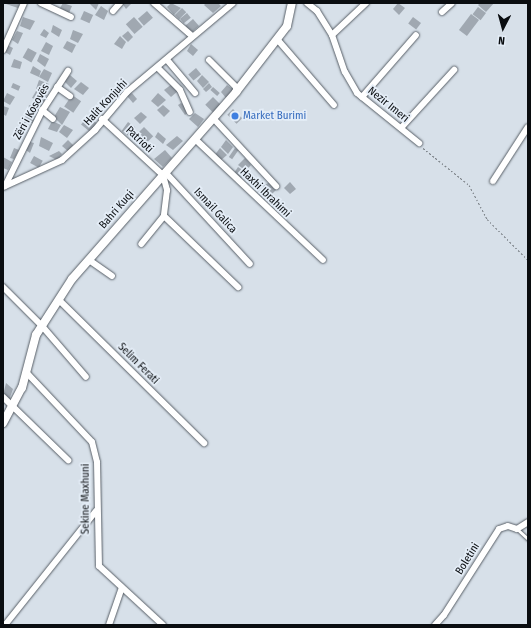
<!DOCTYPE html>
<meta charset="utf-8">
<style>
body{margin:0}
#map{position:relative;width:531px;height:628px;overflow:hidden;background:#d7e0e9;font-family:"Fira Sans Condensed",sans-serif}
div>[style]{position:absolute}
[style*='--x']{left:calc(var(--x)*1px);top:calc(var(--y)*1px);width:calc(var(--w)*1px);rotate:calc(var(--a)*1deg)}
.building>*{inset:0;background:#a0a8b1;transform-origin:0 0}
.path>*{height:1px;margin-top:-0.5px;transform-origin:0;background:repeating-linear-gradient(90deg,#787e84 0 2px,transparent 0 4px)}
.roads{filter:drop-shadow(0 0 1px #585f67) drop-shadow(0 0 1px #585f67)}
.service>*{height:3px;margin:-1.5px;padding:0 1.5px;transform-origin:1.5px;border-radius:1.5px;background:#fff}
.minor>*{height:6px;margin:-3px;padding:0 3px;transform-origin:3px;border-radius:3px;background:#fff}
.tertiary>*{height:8px;margin:-4px;padding:0 4px;transform-origin:4px;border-radius:4px;background:#fff}
.dots>*{width:11px;height:11px;translate:-50% -50%;box-sizing:border-box;border:2px solid #e4edf7;border-radius:50%}
span{translate:-50% -50%;white-space:nowrap;text-align:center;line-height:1.15;-webkit-text-stroke:3.5px #e4edf7;paint-order:stroke}
.street-label{font-size:11px;color:#0a0d10}
.shop-label{font-size:11px;color:#366cbe}
.left{translate:0 -50%;text-align:left}
.frame{position:absolute;inset:0;border:4px solid #0a0d10;pointer-events:none}
.north{position:absolute;left:483px;top:8px;width:40px;height:40px;-webkit-text-stroke:3px #e4edf7;paint-order:stroke;rotate:186deg;font-size:11px;font-weight:700;line-height:16px;text-align:center;color:#0a0d10}
.north::after{content:'';display:block;margin:auto;width:14px;height:18px;background:#0a0d10;clip-path:polygon(50% 0,100% 100%,50% 72%,0 100%)}
</style>
<div id="map">
<div class="building">
<i style="clip-path:polygon(3px 3px,20px 3px,18px 8px)"></i>
<i style="clip-path:polygon(63px 3px,72px 6px,69px 13px,60px 8px)"></i>
<i style="clip-path:polygon(89px 3px,99px 3px,96px 10px)"></i>
<i style="clip-path:polygon(122px 3px,132px 3px,126px 9px)"></i>
<i style="clip-path:polygon(171px 3px,181px 8px,174px 15px,167px 7px)"></i>
<i style="clip-path:polygon(206px 3px,218px 3px,221px 6px,213px 13px,204px 5px)"></i>
<i style="clip-path:polygon(398px 3px,405px 8px,399px 15px,393px 9px)"></i>
<i style="clip-path:polygon(480px 3px,494px 3px,486px 12px,478px 5px)"></i>
<i style="clip-path:polygon(101px 6px,108px 11px,104px 20px,95px 15px)"></i>
<i style="left:478px;top:7px;width:10px;height:9px;rotate:37deg"></i>
<i style="left:182px;top:8px;width:6px;height:10px;rotate:45deg"></i>
<i style="left:84px;top:11px;width:10px;height:9px;rotate:24deg"></i>
<i style="left:147px;top:11px;width:9px;height:12px;rotate:49deg"></i>
<i style="left:187px;top:13px;width:6px;height:9px;rotate:51deg"></i>
<i style="left:471px;top:14px;width:10px;height:20px;rotate:37deg"></i>
<i style="clip-path:polygon(23px 17px,35px 21px,30px 30px,20px 26px)"></i>
<i style="left:134px;top:17px;width:13px;height:11px;rotate:48deg"></i>
<i style="left:413px;top:17px;width:10px;height:8px;rotate:37deg"></i>
<i style="clip-path:polygon(193px 19px,199px 26px,192px 32px,185px 26px)"></i>
<i style="clip-path:polygon(53px 25px,62px 30px,59px 37px,51px 32px)"></i>
<i style="clip-path:polygon(44px 29px,49px 33px,46px 38px,40px 35px)"></i>
<i style="clip-path:polygon(73px 30px,83px 34px,78px 43px,70px 39px)"></i>
<i style="clip-path:polygon(17px 31px,23px 33px,18px 44px,12px 40px)"></i>
<i style="clip-path:polygon(128px 31px,133px 37px,128px 42px,122px 36px)"></i>
<i style="clip-path:polygon(120px 36px,126px 42px,122px 49px,114px 44px)"></i>
<i style="clip-path:polygon(67px 41px,76px 45px,72px 53px,63px 48px)"></i>
<i style="clip-path:polygon(46px 42px,53px 46px,49px 55px,41px 51px)"></i>
<i style="clip-path:polygon(191px 44px,198px 50px,193px 56px,187px 51px)"></i>
<i style="clip-path:polygon(7px 45px,13px 48px,10px 55px,5px 52px)"></i>
<i style="left:28px;top:48px;width:10px;height:11px;rotate:29deg"></i>
<i style="clip-path:polygon(40px 54px,49px 59px,45px 67px,37px 61px)"></i>
<i style="clip-path:polygon(14px 59px,22px 62px,20px 69px,11px 67px)"></i>
<i style="clip-path:polygon(33px 66px,41px 71px,39px 77px,30px 73px)"></i>
<i style="left:196px;top:68px;width:8px;height:10px;rotate:50deg"></i>
<i style="clip-path:polygon(44px 69px,52px 73px,48px 82px,39px 77px)"></i>
<i style="clip-path:polygon(70px 75px,77px 81px,71px 88px,64px 81px)"></i>
<i style="clip-path:polygon(202px 75px,209px 82px,203px 88px,197px 81px)"></i>
<i style="clip-path:polygon(39px 80px,49px 84px,45px 92px,36px 89px)"></i>
<i style="clip-path:polygon(81px 82px,89px 88px,83px 95px,74px 89px)"></i>
<i style="left:13px;top:83px;width:8px;height:5px;rotate:23deg"></i>
<i style="clip-path:polygon(209px 83px,212px 87px,206px 92px,203px 89px)"></i>
<i style="clip-path:polygon(172px 84px,178px 91px,171px 97px,164px 90px)"></i>
<i style="clip-path:polygon(227px 85px,234px 90px,226px 98px,221px 92px)"></i>
<i style="left:213px;top:87px;width:9px;height:4px;rotate:41deg"></i>
<i style="clip-path:polygon(36px 91px,47px 94px,44px 102px,32px 98px)"></i>
<i style="clip-path:polygon(7px 93px,15px 97px,10px 105px,3px 101px)"></i>
<i style="clip-path:polygon(132px 93px,137px 99px,133px 103px,127px 96px)"></i>
<i style="clip-path:polygon(158px 93px,166px 100px,158px 107px,151px 101px)"></i>
<i style="left:72px;top:95px;width:11px;height:14px;rotate:34deg"></i>
<i style="left:213px;top:97px;width:11px;height:11px;rotate:45deg"></i>
<i style="clip-path:polygon(181px 103px,190px 111px,185px 115px,178px 105px)"></i>
<i style="clip-path:polygon(29px 105px,38px 108px,35px 114px,28px 112px)"></i>
<i style="clip-path:polygon(163px 105px,170px 111px,164px 117px,157px 110px)"></i>
<i style="clip-path:polygon(3px 106px,9px 108px,6px 116px,3px 114px)"></i>
<i style="clip-path:polygon(60px 107px,70px 112px,62px 125px,54px 117px)"></i>
<i style="left:233px;top:109px;width:13px;height:8px;rotate:45deg"></i>
<i style="clip-path:polygon(141px 112px,147px 117px,140px 124px,134px 118px)"></i>
<i style="clip-path:polygon(26px 113px,35px 116px,33px 123px,24px 123px)"></i>
<i style="clip-path:polygon(195px 113px,204px 119px,198px 127px,189px 119px)"></i>
<i style="left:88px;top:116px;width:13px;height:11px;rotate:39deg"></i>
<i style="clip-path:polygon(52px 121px,61px 125px,57px 132px,48px 129px)"></i>
<i style="left:128px;top:122px;width:9px;height:11px;rotate:36deg"></i>
<i style="clip-path:polygon(64px 125px,73px 130px,67px 138px,59px 132px)"></i>
<i style="left:144px;top:127px;width:13px;height:13px;rotate:45deg"></i>
<i style="clip-path:polygon(158px 132px,166px 139px,163px 144px,155px 137px)"></i>
<i style="clip-path:polygon(177px 136px,183px 141px,173px 150px,166px 145px)"></i>
<i style="clip-path:polygon(41px 137px,53px 143px,49px 151px,39px 146px)"></i>
<i style="clip-path:polygon(68px 140px,75px 147px,69px 152px,62px 146px)"></i>
<i style="clip-path:polygon(226px 140px,233px 147px,228px 154px,221px 147px)"></i>
<i style="clip-path:polygon(30px 142px,34px 143px,30px 153px,26px 150px)"></i>
<i style="clip-path:polygon(14px 148px,19px 150px,14px 159px,10px 158px)"></i>
<i style="clip-path:polygon(220px 148px,227px 155px,220px 161px,214px 156px)"></i>
<i style="left:235px;top:148px;width:4px;height:11px;rotate:34deg"></i>
<i style="clip-path:polygon(165px 150px,172px 158px,163px 167px,154px 159px)"></i>
<i style="clip-path:polygon(59px 151px,62px 154px,57px 160px,49px 156px)"></i>
<i style="left:34px;top:156px;width:10px;height:8px;rotate:29deg"></i>
<i style="clip-path:polygon(3px 157px,12px 162px,8px 170px,3px 168px)"></i>
<i style="clip-path:polygon(245px 158px,251px 165px,246px 171px,238px 165px)"></i>
<i style="clip-path:polygon(238px 167px,245px 172px,241px 179px,234px 173px)"></i>
<i style="clip-path:polygon(270px 182px,277px 189px,271px 195px,263px 186px)"></i>
<i style="clip-path:polygon(290px 182px,296px 189px,290px 194px,284px 188px)"></i>
<i style="left:264px;top:190px;width:8px;height:7px;rotate:45deg"></i>
<i style="clip-path:polygon(277px 200px,285px 205px,280px 213px,271px 207px)"></i>
<i style="clip-path:polygon(6px 383px,13px 389px,9px 400px,3px 395px)"></i>
</div>
<div class="path">
<i style="--x:423;--y:148;--w:59;--a:38.8"></i>
<i style="--x:469;--y:185;--w:38;--a:62"></i>
<i style="--x:487;--y:219;--w:58;--a:45"></i>
</div>
<div class="roads">
<div class="service">
<i style="--x:517;--y:529;--w:15;--a:42"></i>
</div>
<div class="minor">
<i style="--x:41;--y:3;--w:33;--a:25"></i>
<i style="--x:154;--y:3;--w:50;--a:41"></i>
<i style="--x:307;--y:3;--w:13;--a:39"></i>
<i style="--x:317;--y:11;--w:28;--a:58"></i>
<i style="--x:332;--y:35;--w:39;--a:71"></i>
<i style="--x:345;--y:72;--w:24;--a:60"></i>
<i style="--x:357;--y:93;--w:80;--a:38.9"></i>
<i style="--x:113;--y:11;--w:11;--a:-49"></i>
<i style="--x:442;--y:12;--w:13;--a:-42"></i>
<i style="--x:332;--y:35;--w:47;--a:-43.3"></i>
<i style="--x:277;--y:39;--w:87;--a:49.2"></i>
<i style="--x:3;--y:50;--w:51;--a:-65.9"></i>
<i style="--x:209;--y:60;--w:38;--a:45"></i>
<i style="--x:236;--y:87;--w:5;--a:90"></i>
<i style="--x:168;--y:61;--w:42;--a:49.8"></i>
<i style="--x:158;--y:68;--w:31;--a:45"></i>
<i style="--x:180;--y:90;--w:24;--a:66"></i>
<i style="--x:57;--y:87;--w:16;--a:35"></i>
<i style="--x:362;--y:97;--w:82;--a:-48.9"></i>
<i style="--x:42;--y:110;--w:14;--a:39"></i>
<i style="--x:213;--y:118;--w:93;--a:47.2"></i>
<i style="--x:102;--y:119;--w:83;--a:42.6"></i>
<i style="--x:163;--y:175;--w:16;--a:75"></i>
<i style="--x:167;--y:190;--w:26;--a:97"></i>
<i style="--x:164;--y:216;--w:36;--a:129"></i>
<i style="--x:401;--y:128;--w:79;--a:-47.6"></i>
<i style="--x:195;--y:139;--w:176;--a:43.4"></i>
<i style="--x:165;--y:172;--w:125;--a:47.3"></i>
<i style="--x:493;--y:181;--w:64;--a:-57.1"></i>
<i style="--x:5;--y:186;--w:84;--a:-63.7"></i>
<i style="--x:42;--y:111;--w:48;--a:-57"></i>
<i style="--x:3;--y:187;--w:65;--a:-24.6"></i>
<i style="--x:62;--y:160;--w:45;--a:-42.3"></i>
<i style="--x:95;--y:130;--w:50;--a:-49.9"></i>
<i style="--x:127;--y:92;--w:138;--a:-40"></i>
<i style="--x:164;--y:216;--w:103;--a:43.8"></i>
<i style="--x:89;--y:260;--w:28;--a:35"></i>
<i style="--x:3;--y:287;--w:55;--a:45"></i>
<i style="--x:42;--y:326;--w:67;--a:49.2"></i>
<i style="--x:59;--y:300;--w:204;--a:44.6"></i>
<i style="--x:26;--y:372;--w:96;--a:46.7"></i>
<i style="--x:92;--y:442;--w:21;--a:76"></i>
<i style="--x:97;--y:462;--w:104;--a:88.9"></i>
<i style="--x:99;--y:566;--w:87;--a:42.7"></i>
<i style="--x:3;--y:397;--w:91;--a:44.1"></i>
<i style="--x:5;--y:625;--w:146;--a:-51.4"></i>
<i style="--x:109;--y:625;--w:39;--a:-71"></i>
<i style="--x:435;--y:625;--w:13;--a:-48"></i>
<i style="--x:444;--y:615;--w:102;--a:-57.4"></i>
<i style="--x:499;--y:529;--w:9;--a:-18"></i>
<i style="--x:508;--y:526;--w:9;--a:18"></i>
<i style="--x:517;--y:529;--w:13;--a:-32"></i>
</div>
<div class="tertiary">
<i style="--x:3;--y:423;--w:40;--a:-62"></i>
<i style="--x:22;--y:388;--w:55;--a:-75.2"></i>
<i style="--x:36;--y:335;--w:67;--a:-57.3"></i>
<i style="--x:72;--y:279;--w:249;--a:-48.7"></i>
<i style="--x:236;--y:92;--w:83;--a:-52.3"></i>
<i style="--x:287;--y:26;--w:24;--a:-78"></i>
</div>
</div>
<div class="dots">
<i style="left:235px;top:116px;background:#3f7fe0"></i>
</div>
<div class="street-label">
<span style="left:106px;top:103px;rotate:-47deg">Halit Konjuhi</span>
<span style="left:388px;top:105px;rotate:39deg">Nezir Imeri</span>
<span style="left:32px;top:112px;rotate:-61deg">Zëri i Kosovës</span>
<span style="left:139px;top:140px;rotate:43deg">Patrioti</span>
<span style="left:265px;top:193px;rotate:44deg">Haxhi Ibrahimi</span>
<span style="left:117px;top:210px;rotate:-49deg">Bahri Kuqi</span>
<span style="left:215px;top:211px;rotate:47deg">Ismail Galica</span>
<span style="left:138px;top:364px;rotate:45deg">Selim Ferati</span>
<span style="left:86px;top:499px;rotate:-90deg">Sekine Maxhuni</span>
<span style="left:468px;top:559px;rotate:-58deg">Boletini</span>
</div>
<div class="shop-label">
<span class="left" style="left:243px;top:116px">Market Burimi</span>
</div>
<div class="frame"></div>
<div class="north">N</div>
</div>
